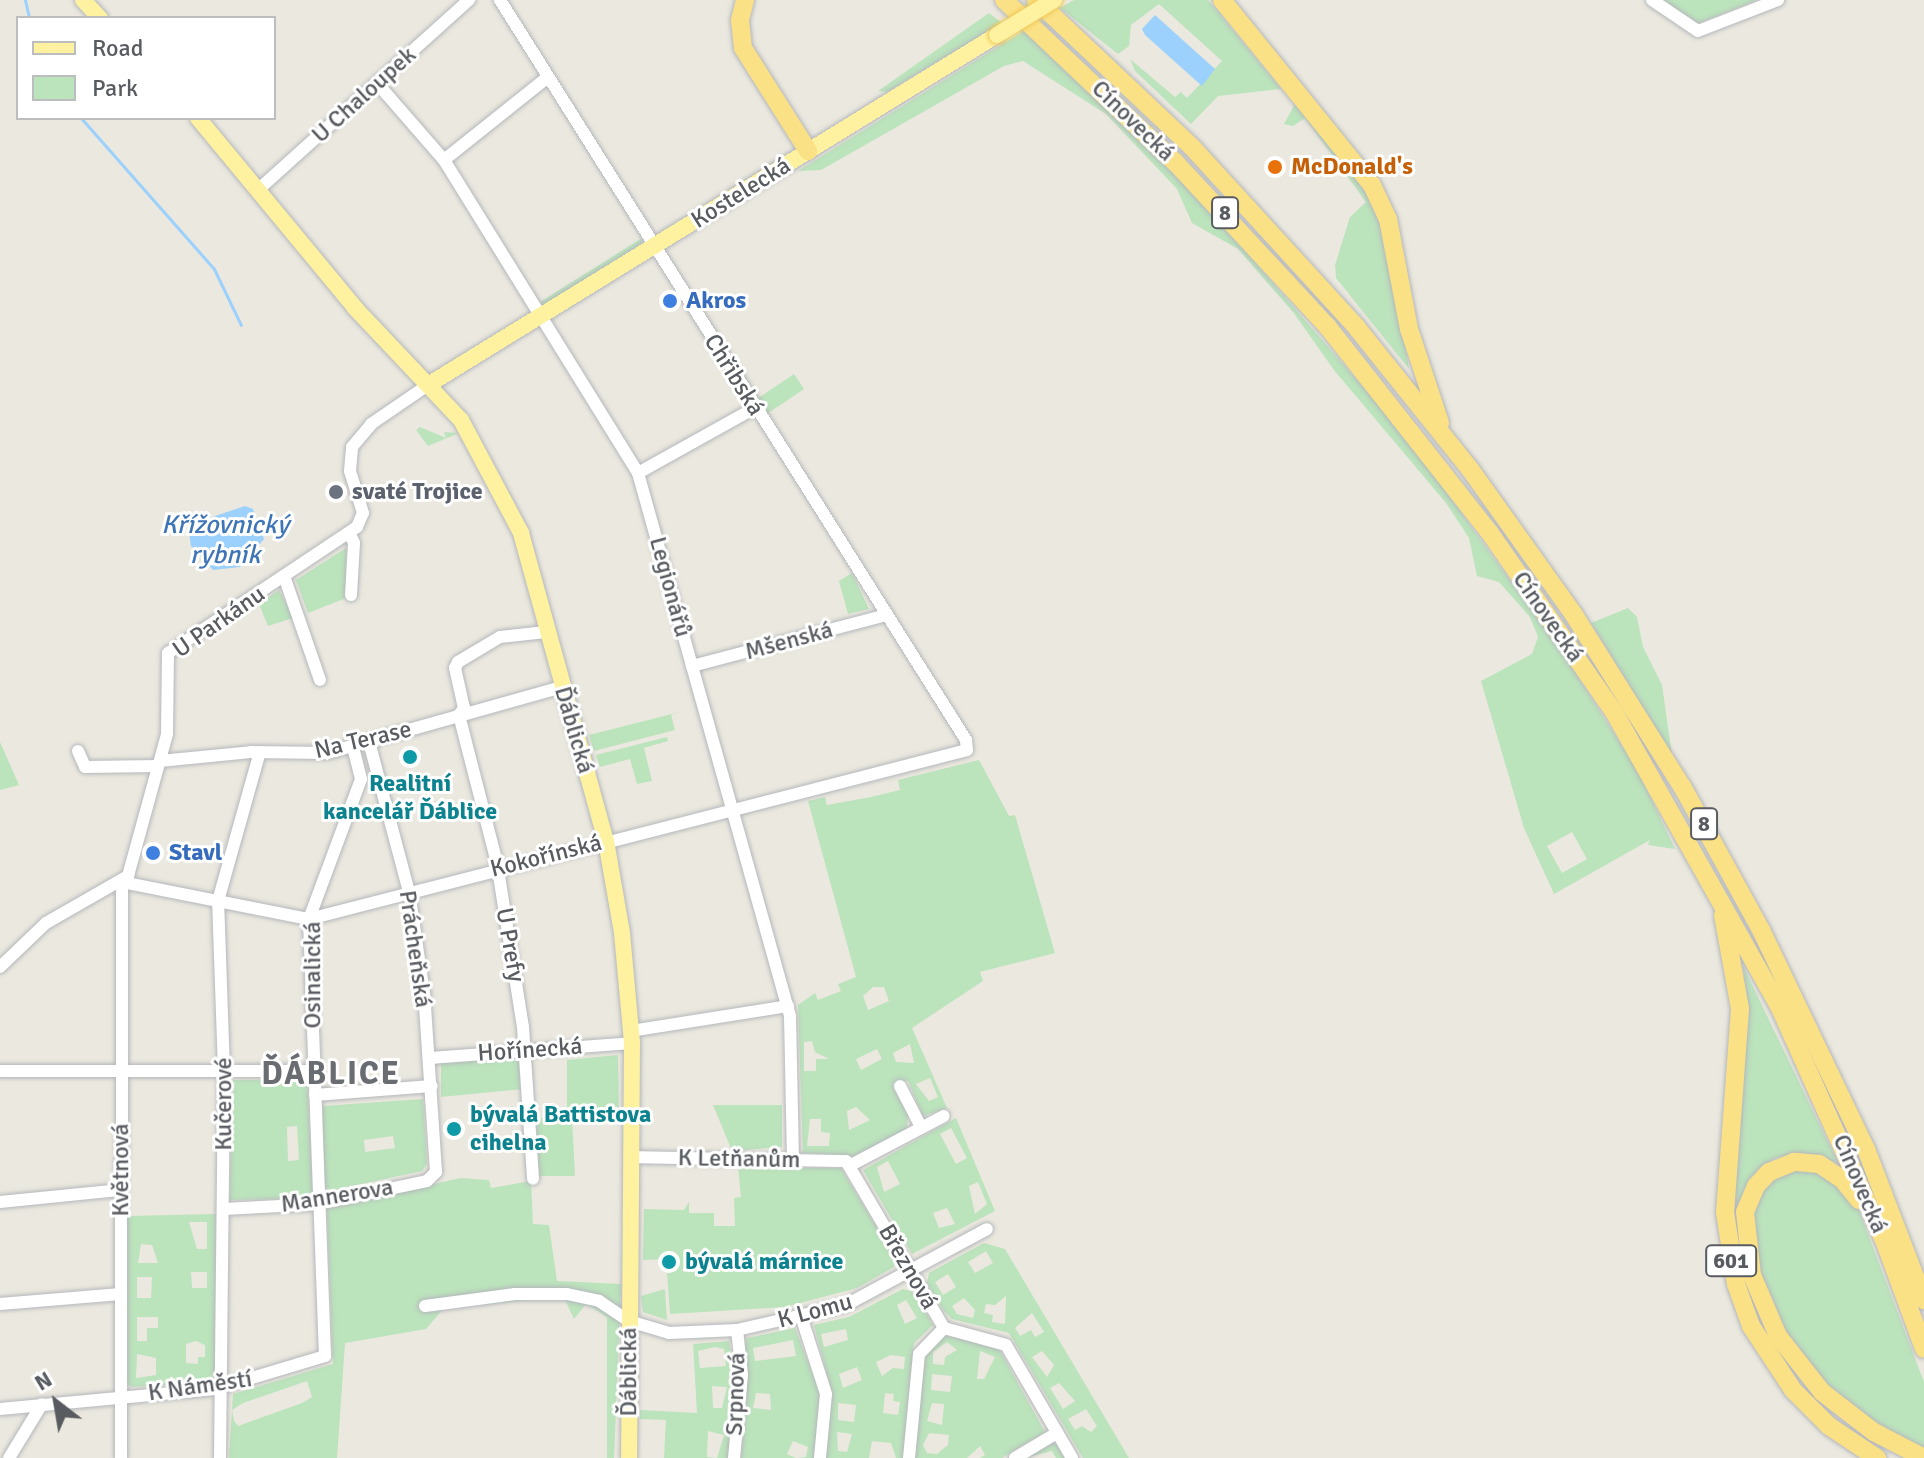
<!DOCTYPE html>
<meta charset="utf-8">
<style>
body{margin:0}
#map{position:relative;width:1924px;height:1458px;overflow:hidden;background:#ebe9df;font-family:Signika,sans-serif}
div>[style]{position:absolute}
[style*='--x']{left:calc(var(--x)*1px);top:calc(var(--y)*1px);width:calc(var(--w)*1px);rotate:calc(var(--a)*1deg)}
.green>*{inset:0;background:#bbe3bc;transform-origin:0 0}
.water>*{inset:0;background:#9cd0fd}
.stream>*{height:3px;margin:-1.5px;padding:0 1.5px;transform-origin:1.5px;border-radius:1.5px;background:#9cd0fd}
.roads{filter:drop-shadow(0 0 2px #b5b7bc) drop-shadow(0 0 2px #b5b7bc)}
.minor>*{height:12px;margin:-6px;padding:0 6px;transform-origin:6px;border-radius:6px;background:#fff}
.major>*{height:16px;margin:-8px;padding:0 8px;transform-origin:8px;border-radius:8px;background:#fef2a1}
.highway>*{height:18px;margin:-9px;padding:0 9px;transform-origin:9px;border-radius:9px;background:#fbe186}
.bridges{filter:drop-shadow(0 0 2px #eec954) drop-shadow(0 0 2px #eec954)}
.major-bridge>*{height:16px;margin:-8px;padding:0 8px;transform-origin:8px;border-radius:8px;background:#fef2a1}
.dots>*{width:22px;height:22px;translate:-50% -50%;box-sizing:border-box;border:4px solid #fff;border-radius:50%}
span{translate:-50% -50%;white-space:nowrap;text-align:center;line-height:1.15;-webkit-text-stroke:6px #fff;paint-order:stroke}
.shield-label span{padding:2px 6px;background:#fff;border:2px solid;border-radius:6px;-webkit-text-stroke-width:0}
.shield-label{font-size:22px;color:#585b60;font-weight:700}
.street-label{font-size:24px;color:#585b60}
.food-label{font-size:24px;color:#c56008;font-weight:700}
.left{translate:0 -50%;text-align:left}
.shop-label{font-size:24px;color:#366cbe;font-weight:700}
.worship-label{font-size:24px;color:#5b616d;font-weight:700}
.culture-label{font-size:24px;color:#0d838f;font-weight:700}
.water-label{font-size:26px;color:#3e75b6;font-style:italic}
.district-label{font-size:32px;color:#696d72;font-weight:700;letter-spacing:2px}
.legend{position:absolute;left:16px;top:16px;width:260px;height:104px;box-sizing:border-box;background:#fff;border:2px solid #bcbdbf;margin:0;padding:10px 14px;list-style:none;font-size:24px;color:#585b60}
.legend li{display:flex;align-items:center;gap:16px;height:40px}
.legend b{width:40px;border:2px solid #bcbdbf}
.north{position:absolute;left:16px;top:1362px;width:80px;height:80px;-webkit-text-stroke:6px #fff;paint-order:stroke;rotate:329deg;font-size:22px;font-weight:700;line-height:32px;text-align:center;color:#585b60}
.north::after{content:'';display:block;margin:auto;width:28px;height:36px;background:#585b60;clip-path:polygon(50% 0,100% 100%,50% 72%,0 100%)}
</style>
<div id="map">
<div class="green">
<i style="clip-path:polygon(1074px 0,1208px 0,1281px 89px,1218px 96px,1191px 124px,1135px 71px,1130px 59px,1175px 97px,1181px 92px,1187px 98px,1222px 61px,1159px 4px,1131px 25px,1129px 46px,1118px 54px,1060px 8px)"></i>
<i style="clip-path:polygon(1660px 0,1757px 0,1694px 25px)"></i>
<i style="clip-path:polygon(989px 13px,1002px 23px,887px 92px,878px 91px)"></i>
<i style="clip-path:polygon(evenodd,1025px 30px,1207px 207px,1407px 438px,1563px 654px,1638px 771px,1675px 849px,1648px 845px,1650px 840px,1554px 894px,1524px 828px,1481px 681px,1532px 654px,1538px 637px,1530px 617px,1499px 582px,1477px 576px,1469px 538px,1446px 503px,1334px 370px,1293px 312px,1238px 249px,1192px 223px,1177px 189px,1106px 114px,1023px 61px,1004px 66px,821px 170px,798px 171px,1025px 30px,1572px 832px,1587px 859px,1562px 873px,1547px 846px,1572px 832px)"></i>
<i style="clip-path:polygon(1297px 100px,1378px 210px,1393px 261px,1409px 369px,1336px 278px,1335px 265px,1350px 217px,1366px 202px,1305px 118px,1293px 126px,1284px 124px)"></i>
<i style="clip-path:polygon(642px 238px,642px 248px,543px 307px,540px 302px)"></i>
<i style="left:794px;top:374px;width:18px;height:44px;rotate:56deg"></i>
<i style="clip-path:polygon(420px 427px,446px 438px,444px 432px,459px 433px,428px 446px,416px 430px)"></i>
<i style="clip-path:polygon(346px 548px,346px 598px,308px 613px,296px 580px)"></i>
<i style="clip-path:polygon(852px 573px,869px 609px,848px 614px,839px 581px)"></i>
<i style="clip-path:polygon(279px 590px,293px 618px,268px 626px,259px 604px)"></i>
<i style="clip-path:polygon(1628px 608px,1637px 617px,1643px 647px,1662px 685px,1672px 755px,1591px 623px)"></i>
<i style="clip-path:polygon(680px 712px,671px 715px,675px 730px,594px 751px,589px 735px)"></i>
<i style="clip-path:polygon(667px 737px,668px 741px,644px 748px,652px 781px,637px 784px,630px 759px,600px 767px,596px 755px)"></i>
<i style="clip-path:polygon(0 742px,19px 785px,0 790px)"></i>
<i style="clip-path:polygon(evenodd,979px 760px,1009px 816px,1015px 815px,1055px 953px,980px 972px,983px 981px,912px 1028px,947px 1108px,923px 1116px,908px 1081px,899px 1082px,894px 1090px,908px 1114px,907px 1129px,856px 1156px,803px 1153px,798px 1005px,815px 993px,818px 1000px,841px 991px,838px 984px,856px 977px,808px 801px,825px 797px,827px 805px,871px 797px,900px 790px,898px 780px,979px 760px,873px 987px,884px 987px,889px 1001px,868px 1010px,863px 996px,873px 987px,979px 760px,812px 1041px,815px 1052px,829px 1059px,816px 1059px,816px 1071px,804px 1071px,804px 1042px,812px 1041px,979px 760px,910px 1044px,914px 1063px,896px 1062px,893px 1053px,910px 1044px,979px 760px,877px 1049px,882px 1059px,861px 1070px,856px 1059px,877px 1049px,979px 760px,930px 1078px,938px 1097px,929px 1101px,916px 1084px,930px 1078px,979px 760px,856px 1107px,870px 1120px,849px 1130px,847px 1111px,856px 1107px,979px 760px,810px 1119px,821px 1119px,821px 1132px,830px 1133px,829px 1146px,807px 1146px,810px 1119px)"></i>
<i style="clip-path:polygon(1743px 966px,1838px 1163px,1804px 1153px,1775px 1158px,1749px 1179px,1736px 1216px,1730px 1216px,1746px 991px)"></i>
<i style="clip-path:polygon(618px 1055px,619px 1117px,572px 1117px,575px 1176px,536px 1176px,537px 1118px,567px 1117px,567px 1060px)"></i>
<i style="clip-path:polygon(514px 1058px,520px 1061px,523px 1089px,441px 1097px,441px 1062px)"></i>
<i style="clip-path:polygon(evenodd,307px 1079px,313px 1198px,230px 1200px,233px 1080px,307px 1079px,297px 1126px,299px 1160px,288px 1161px,287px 1127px,297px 1126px)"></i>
<i style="clip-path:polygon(evenodd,423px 1099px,427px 1164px,422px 1171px,329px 1191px,323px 1184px,323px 1106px,423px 1099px,393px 1136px,395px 1148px,365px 1152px,364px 1140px,393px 1136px)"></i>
<i style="clip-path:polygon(713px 1105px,782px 1105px,782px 1147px,732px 1151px)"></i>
<i style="clip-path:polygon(evenodd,956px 1118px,995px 1211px,912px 1254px,863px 1170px,956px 1118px,951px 1128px,967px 1158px,956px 1164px,940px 1134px,951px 1128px,956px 1118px,888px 1161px,900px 1184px,884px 1192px,877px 1167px,888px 1161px,956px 1118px,978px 1182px,987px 1204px,975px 1214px,969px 1186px,978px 1182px,956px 1118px,947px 1208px,955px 1224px,939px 1228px,933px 1213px,947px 1208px)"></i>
<i style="clip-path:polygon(738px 1167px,841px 1168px,895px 1258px,894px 1267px,857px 1288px,785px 1307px,670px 1314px,666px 1259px,643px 1260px,644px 1209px,684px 1210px,689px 1202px,689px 1213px,714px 1213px,714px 1226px,735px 1226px,734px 1198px,741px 1197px)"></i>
<i style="clip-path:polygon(1791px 1167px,1826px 1171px,1855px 1200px,1924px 1382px,1924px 1451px,1836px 1398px,1777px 1323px,1753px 1253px,1753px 1204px,1779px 1171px)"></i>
<i style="clip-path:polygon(evenodd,460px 1178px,489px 1180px,491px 1188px,531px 1181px,533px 1224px,549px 1225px,557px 1281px,621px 1284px,614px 1458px,607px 1458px,607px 1317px,586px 1304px,574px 1319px,565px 1300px,538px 1299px,443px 1309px,426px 1329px,345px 1343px,337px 1458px,229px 1458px,233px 1394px,333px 1364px,327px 1209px,460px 1178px,307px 1381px,312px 1397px,302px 1403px,238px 1426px,234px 1421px,232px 1410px,243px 1403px,307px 1381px)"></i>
<i style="clip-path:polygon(evenodd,216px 1214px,215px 1372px,209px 1381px,199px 1383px,131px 1387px,126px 1383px,127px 1216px,216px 1214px,189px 1222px,207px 1222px,207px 1249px,197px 1249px,189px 1222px,216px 1214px,141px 1244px,152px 1245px,158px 1263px,138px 1263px,141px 1244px,216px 1214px,191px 1272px,207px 1272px,207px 1288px,192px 1288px,191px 1272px,216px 1214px,137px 1277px,152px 1277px,151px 1298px,137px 1298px,137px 1277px,216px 1214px,137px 1317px,158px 1317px,158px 1328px,147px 1328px,147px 1341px,137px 1341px,137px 1317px,216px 1214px,196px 1341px,205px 1345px,205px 1357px,198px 1357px,198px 1364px,186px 1363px,186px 1344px,196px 1341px,216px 1214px,137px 1354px,156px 1358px,156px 1375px,136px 1378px,137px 1354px)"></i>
<i style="clip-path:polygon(evenodd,984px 1243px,1005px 1249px,1129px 1458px,1083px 1458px,1009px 1333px,952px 1319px,943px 1310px,927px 1283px,929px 1273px,984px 1243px,986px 1251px,993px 1263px,975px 1273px,968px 1262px,986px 1251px,984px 1243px,948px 1274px,956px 1287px,943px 1295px,935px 1282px,948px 1274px,984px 1243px,1006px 1296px,1005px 1324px,992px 1322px,993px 1315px,984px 1313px,986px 1304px,995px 1305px,1006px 1296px,984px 1243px,964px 1298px,975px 1310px,973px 1318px,957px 1314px,952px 1306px,964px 1298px,984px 1243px,1032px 1313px,1044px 1332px,1035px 1337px,1031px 1330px,1020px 1336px,1015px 1328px,1032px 1313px,984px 1243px,1042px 1351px,1054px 1365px,1047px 1377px,1032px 1357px,1042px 1351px,984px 1243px,1059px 1383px,1075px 1401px,1063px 1409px,1050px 1388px,1059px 1383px,984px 1243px,1086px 1409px,1097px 1426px,1091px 1432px,1082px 1426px,1075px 1430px,1068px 1419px,1086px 1409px)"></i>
<i style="clip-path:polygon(665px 1289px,667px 1320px,643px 1312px,641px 1296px)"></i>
<i style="clip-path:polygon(evenodd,903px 1289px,914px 1292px,933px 1325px,914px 1343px,903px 1458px,896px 1458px,891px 1443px,872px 1441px,869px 1458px,825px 1458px,832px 1393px,814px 1325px,849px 1317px,903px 1289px,906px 1300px,917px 1318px,905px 1324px,897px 1305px,906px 1300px,903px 1289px,846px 1329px,848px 1340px,824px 1347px,821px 1334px,846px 1329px,903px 1289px,891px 1355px,905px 1357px,904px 1369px,893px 1368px,882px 1376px,876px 1362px,891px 1355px,903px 1289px,857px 1367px,862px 1380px,843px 1388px,839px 1374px,857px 1367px,903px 1289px,885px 1393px,894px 1394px,893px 1401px,900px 1402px,898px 1415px,883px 1413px,885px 1393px,903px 1289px,838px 1403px,856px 1405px,854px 1422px,838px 1420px,838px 1403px,903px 1289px,837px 1432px,852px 1434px,847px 1452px,838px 1451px,837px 1432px)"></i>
<i style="clip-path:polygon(evenodd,795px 1328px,820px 1394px,814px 1458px,798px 1458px,806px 1457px,808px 1447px,793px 1441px,787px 1454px,796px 1458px,741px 1458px,747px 1391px,745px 1344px,747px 1338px,795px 1328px,793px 1340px,796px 1356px,755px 1361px,753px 1348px,793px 1340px,795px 1328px,756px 1393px,770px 1394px,771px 1410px,753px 1408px,756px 1393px)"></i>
<i style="clip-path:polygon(evenodd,944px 1335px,999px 1349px,1045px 1432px,1002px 1458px,980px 1458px,985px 1455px,980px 1446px,967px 1458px,915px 1458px,925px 1351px,944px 1335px,947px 1342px,957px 1350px,945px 1357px,944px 1365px,933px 1364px,933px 1352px,947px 1342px,944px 1335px,980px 1351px,995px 1357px,984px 1379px,977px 1379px,980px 1351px,944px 1335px,932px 1374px,952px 1376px,950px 1392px,931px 1390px,932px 1374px,944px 1335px,932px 1403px,944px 1404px,942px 1425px,927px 1421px,932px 1403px,944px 1335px,929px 1433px,949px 1435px,948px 1445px,937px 1454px,927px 1453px,923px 1445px,929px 1433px)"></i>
<i style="clip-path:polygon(evenodd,729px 1341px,735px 1379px,728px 1458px,664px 1458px,666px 1420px,640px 1419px,640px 1410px,697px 1413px,693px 1344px,729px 1341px,715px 1347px,724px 1349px,726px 1366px,700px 1368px,698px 1351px,715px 1347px,729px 1341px,712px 1386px,727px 1387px,722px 1408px,713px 1408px,712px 1386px,729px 1341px,708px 1431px,724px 1435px,717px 1458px,707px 1457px,708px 1431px)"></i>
<i style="clip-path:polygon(1049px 1443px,1057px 1444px,1065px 1458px,1056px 1458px,1052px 1451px,1025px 1458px)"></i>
</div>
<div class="water">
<i style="clip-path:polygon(1155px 15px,1215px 69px,1202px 86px,1145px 35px,1142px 29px)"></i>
<i style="clip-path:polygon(245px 506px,253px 509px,264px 539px,240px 567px,213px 570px,191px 546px,188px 525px)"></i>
</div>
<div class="stream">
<i style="--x:25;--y:0;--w:18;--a:77"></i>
<i style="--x:81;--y:118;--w:201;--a:48.6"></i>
<i style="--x:214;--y:269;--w:62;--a:64.3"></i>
</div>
<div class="roads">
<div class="minor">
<i style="--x:1652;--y:0;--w:55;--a:34"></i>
<i style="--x:1698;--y:31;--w:86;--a:-21.2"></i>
<i style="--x:377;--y:83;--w:102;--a:49"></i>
<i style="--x:444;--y:160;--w:368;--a:58.2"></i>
<i style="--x:638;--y:473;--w:564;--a:74.36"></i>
<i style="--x:790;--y:1016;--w:143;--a:88.8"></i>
<i style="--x:444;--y:160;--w:133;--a:-38.6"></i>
<i style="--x:259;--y:189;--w:283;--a:-42"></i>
<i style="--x:638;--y:473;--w:134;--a:-29.1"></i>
<i style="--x:350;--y:534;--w:10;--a:66"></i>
<i style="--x:354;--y:543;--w:52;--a:93.3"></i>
<i style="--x:284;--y:576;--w:110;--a:70.9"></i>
<i style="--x:692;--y:666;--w:201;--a:-14.7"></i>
<i style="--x:459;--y:715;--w:153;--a:75.6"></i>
<i style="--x:497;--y:863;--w:166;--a:81"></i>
<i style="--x:523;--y:1027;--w:152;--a:86.2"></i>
<i style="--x:459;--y:715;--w:9;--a:-54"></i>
<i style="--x:464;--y:708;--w:41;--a:-102.7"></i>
<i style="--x:455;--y:668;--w:7;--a:-63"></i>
<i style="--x:458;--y:662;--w:49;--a:-30.8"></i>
<i style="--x:500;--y:637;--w:46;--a:-6.2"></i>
<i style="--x:78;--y:751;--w:17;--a:66"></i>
<i style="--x:85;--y:767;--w:73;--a:-0.8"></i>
<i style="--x:160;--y:761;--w:91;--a:-5.6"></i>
<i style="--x:251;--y:752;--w:76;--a:0.8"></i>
<i style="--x:327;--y:753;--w:244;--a:-15.7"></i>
<i style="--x:122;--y:882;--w:191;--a:11.2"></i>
<i style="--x:309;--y:919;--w:679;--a:-14.4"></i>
<i style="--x:967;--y:750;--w:10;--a:-96"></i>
<i style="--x:966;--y:740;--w:875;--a:-122.2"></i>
<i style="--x:0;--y:967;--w:64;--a:-43.7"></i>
<i style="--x:46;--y:923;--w:95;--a:-29.8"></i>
<i style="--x:128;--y:876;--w:147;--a:-74.6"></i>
<i style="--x:167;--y:734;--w:81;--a:-89.3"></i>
<i style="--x:168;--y:653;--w:227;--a:-33.7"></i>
<i style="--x:357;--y:527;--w:15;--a:-67"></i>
<i style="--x:363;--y:513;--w:44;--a:-107.2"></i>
<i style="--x:350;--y:471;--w:24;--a:-85"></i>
<i style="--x:352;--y:447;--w:30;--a:-50"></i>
<i style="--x:371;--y:424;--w:69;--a:-34.4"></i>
<i style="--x:631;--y:1031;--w:159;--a:-9"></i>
<i style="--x:429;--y:1058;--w:204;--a:-4.2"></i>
<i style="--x:0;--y:1071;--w:314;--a:0"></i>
<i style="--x:900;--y:1086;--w:46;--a:62.9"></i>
<i style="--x:315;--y:1095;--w:117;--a:-4.4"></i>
<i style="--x:632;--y:1157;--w:214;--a:1.1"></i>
<i style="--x:846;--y:1161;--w:194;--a:59.6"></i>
<i style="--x:944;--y:1328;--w:64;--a:15.3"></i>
<i style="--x:1006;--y:1345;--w:131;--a:59.7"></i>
<i style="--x:849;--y:1166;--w:107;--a:-27.8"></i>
<i style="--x:0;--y:1202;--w:122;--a:-5.7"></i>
<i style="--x:224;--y:1209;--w:94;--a:-3"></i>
<i style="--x:318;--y:1204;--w:111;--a:-11.9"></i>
<i style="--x:427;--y:1181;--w:13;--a:-45"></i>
<i style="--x:436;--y:1172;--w:179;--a:-93.8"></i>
<i style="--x:424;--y:993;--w:102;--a:-98.4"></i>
<i style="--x:409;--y:892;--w:155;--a:-104.9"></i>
<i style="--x:0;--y:1304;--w:121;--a:-4.7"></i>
<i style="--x:425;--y:1306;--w:91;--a:-7.6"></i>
<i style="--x:515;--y:1294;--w:52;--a:0"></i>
<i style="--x:567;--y:1294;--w:33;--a:12"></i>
<i style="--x:599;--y:1301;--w:36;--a:34"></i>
<i style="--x:629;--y:1321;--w:42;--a:16.7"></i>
<i style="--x:669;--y:1333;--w:68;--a:-2.5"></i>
<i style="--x:737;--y:1330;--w:112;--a:-12.9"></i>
<i style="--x:846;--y:1305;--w:160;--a:-28.3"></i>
<i style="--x:801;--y:1316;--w:82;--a:72.2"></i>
<i style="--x:826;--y:1394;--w:64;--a:95.4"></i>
<i style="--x:0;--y:1409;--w:216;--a:-5.3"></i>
<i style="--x:215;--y:1389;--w:115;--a:-16.7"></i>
<i style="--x:325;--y:1356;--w:437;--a:-92.1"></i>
<i style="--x:309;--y:919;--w:149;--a:-69.6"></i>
<i style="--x:361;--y:779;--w:33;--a:-104"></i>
<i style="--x:9;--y:1458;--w:63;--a:-58.6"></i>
<i style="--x:121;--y:1458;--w:576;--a:-89.9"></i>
<i style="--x:220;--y:1458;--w:387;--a:-89.4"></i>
<i style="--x:224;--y:1071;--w:170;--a:-92"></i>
<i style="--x:218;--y:901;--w:152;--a:-74.3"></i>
<i style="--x:734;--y:1458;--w:83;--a:-84.5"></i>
<i style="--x:742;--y:1375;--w:45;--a:-96.3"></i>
<i style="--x:909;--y:1458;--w:104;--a:-84.5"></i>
<i style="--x:919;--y:1354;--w:36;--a:-46"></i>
<i style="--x:1015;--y:1458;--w:49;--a:-30.8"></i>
</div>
<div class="major">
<i style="--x:83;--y:0;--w:25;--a:47"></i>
<i style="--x:198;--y:118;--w:246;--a:50.4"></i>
<i style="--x:355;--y:308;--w:154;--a:46.6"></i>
<i style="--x:461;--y:420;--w:128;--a:62"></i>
<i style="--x:521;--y:533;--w:320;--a:74.6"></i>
<i style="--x:606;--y:841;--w:93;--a:80.1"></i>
<i style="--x:622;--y:933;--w:110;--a:84.8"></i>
<i style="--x:632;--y:1043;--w:415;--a:90.4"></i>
<i style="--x:428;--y:385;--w:668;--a:-31.6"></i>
</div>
<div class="highway">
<i style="--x:745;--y:0;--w:21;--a:104"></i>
<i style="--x:740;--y:20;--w:28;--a:84"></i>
<i style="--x:743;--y:48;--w:122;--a:57.7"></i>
<i style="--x:1004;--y:0;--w:236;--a:43.5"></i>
<i style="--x:1175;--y:162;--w:224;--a:47.2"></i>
<i style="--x:1327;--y:326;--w:263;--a:51.8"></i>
<i style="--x:1490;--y:533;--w:218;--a:55.3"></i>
<i style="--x:1614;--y:712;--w:339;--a:60.7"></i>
<i style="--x:1780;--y:1008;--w:254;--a:65.9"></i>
<i style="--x:1884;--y:1240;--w:116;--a:69.8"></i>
<i style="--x:1036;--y:0;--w:214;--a:43.3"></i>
<i style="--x:1192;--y:147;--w:245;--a:47.6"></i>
<i style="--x:1357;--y:328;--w:181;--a:51.3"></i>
<i style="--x:1470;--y:469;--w:179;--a:54.5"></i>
<i style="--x:1574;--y:615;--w:204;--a:57.8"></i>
<i style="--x:1683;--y:788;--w:162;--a:61.2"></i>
<i style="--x:1761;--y:930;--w:243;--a:64.4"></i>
<i style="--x:1866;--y:1149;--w:162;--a:69"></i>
<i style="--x:1222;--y:0;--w:238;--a:51"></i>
<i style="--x:1372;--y:185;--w:38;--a:65"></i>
<i style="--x:1388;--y:219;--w:112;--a:79.2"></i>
<i style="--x:1409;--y:329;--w:99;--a:71.7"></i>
<i style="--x:1723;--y:915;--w:96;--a:79.7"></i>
<i style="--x:1740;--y:1009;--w:204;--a:94.2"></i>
<i style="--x:1725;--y:1212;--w:73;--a:81.3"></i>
<i style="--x:1736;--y:1284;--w:45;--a:70.3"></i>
<i style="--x:1751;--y:1326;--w:77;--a:56.7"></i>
<i style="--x:1793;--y:1390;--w:51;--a:45"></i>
<i style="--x:1829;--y:1426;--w:58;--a:33.7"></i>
<i style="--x:1859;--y:1200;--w:26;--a:-129"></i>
<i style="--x:1843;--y:1180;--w:29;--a:-146"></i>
<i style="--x:1819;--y:1164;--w:25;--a:-175"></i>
<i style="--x:1794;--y:1162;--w:27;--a:158"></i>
<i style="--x:1769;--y:1172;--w:19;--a:133"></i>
<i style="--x:1756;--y:1186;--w:28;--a:113"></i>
<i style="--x:1745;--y:1212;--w:63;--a:83.7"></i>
<i style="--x:1752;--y:1275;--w:66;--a:66.9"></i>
<i style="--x:1778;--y:1336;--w:71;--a:51.8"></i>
<i style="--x:1822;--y:1392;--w:66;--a:37.6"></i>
<i style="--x:1874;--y:1432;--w:56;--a:27.5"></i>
</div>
</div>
<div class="bridges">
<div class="major-bridge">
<i style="--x:997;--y:35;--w:67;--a:-31.6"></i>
</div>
</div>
<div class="dots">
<i style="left:1275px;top:167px;background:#e8710a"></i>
<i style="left:670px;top:301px;background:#3f7fe0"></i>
<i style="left:336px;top:492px;background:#6b7280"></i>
<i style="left:410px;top:757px;background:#0f9aa8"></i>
<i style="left:153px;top:853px;background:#3f7fe0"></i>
<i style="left:454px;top:1129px;background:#0f9aa8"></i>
<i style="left:669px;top:1262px;background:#0f9aa8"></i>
</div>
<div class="shield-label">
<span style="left:1225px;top:213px">8</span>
<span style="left:1704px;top:824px">8</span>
<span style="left:1731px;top:1261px">601</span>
</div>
<div class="street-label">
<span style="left:364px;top:95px;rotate:-42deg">U Chaloupek</span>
<span style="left:1133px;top:121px;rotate:44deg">Cínovecká</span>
<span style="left:741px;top:193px;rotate:-32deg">Kostelecká</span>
<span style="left:734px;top:375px;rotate:58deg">Chřibská</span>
<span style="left:670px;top:587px;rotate:75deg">Legionářů</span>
<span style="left:1548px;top:617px;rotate:55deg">Cínovecká</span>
<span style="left:219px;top:622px;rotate:-35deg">U Parkánu</span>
<span style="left:789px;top:641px;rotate:-15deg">Mšenská</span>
<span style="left:574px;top:730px;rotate:74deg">Ďáblická</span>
<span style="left:363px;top:740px;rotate:-13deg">Na Terase</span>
<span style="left:546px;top:856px;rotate:-14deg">Kokořínská</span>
<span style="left:510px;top:945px;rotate:80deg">U Prefy</span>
<span style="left:415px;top:949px;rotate:82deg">Prácheňská</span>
<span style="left:313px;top:975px;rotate:-90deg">Osinalická</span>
<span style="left:530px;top:1050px;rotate:-4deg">Hořínecká</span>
<span style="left:224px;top:1104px;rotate:-90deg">Kučerové</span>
<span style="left:739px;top:1159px;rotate:1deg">K Letňanům</span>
<span style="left:121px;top:1170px;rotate:-90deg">Květnová</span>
<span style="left:1860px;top:1184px;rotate:67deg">Cínovecká</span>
<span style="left:337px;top:1196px;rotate:-9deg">Mannerova</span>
<span style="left:908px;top:1267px;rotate:60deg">Březnová</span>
<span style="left:815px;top:1311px;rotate:-15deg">K Lomu</span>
<span style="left:629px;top:1372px;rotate:-90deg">Ďáblická</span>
<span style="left:200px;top:1386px;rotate:-8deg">K Náměstí</span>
<span style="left:736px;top:1394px;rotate:-88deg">Srpnová</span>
</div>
<div class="food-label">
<span class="left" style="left:1291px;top:167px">McDonald's</span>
</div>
<div class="shop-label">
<span class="left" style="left:686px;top:301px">Akros</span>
<span class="left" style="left:169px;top:853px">Stavl</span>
</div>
<div class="worship-label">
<span class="left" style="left:352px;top:492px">svaté Trojice</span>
</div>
<div class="culture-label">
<span style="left:410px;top:798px">Realitní<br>kancelář Ďáblice</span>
<span class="left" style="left:470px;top:1129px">bývalá Battistova<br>cihelna</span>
<span class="left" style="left:685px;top:1262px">bývalá márnice</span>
</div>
<div class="water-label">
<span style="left:225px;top:541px">Křížovnický<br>rybník</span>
</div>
<div class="district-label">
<span style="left:331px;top:1074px">ĎÁBLICE</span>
</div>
<ul class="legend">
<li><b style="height:10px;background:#fef2a1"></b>Road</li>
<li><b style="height:22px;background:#bbe3bc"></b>Park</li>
</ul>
<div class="north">N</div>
</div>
